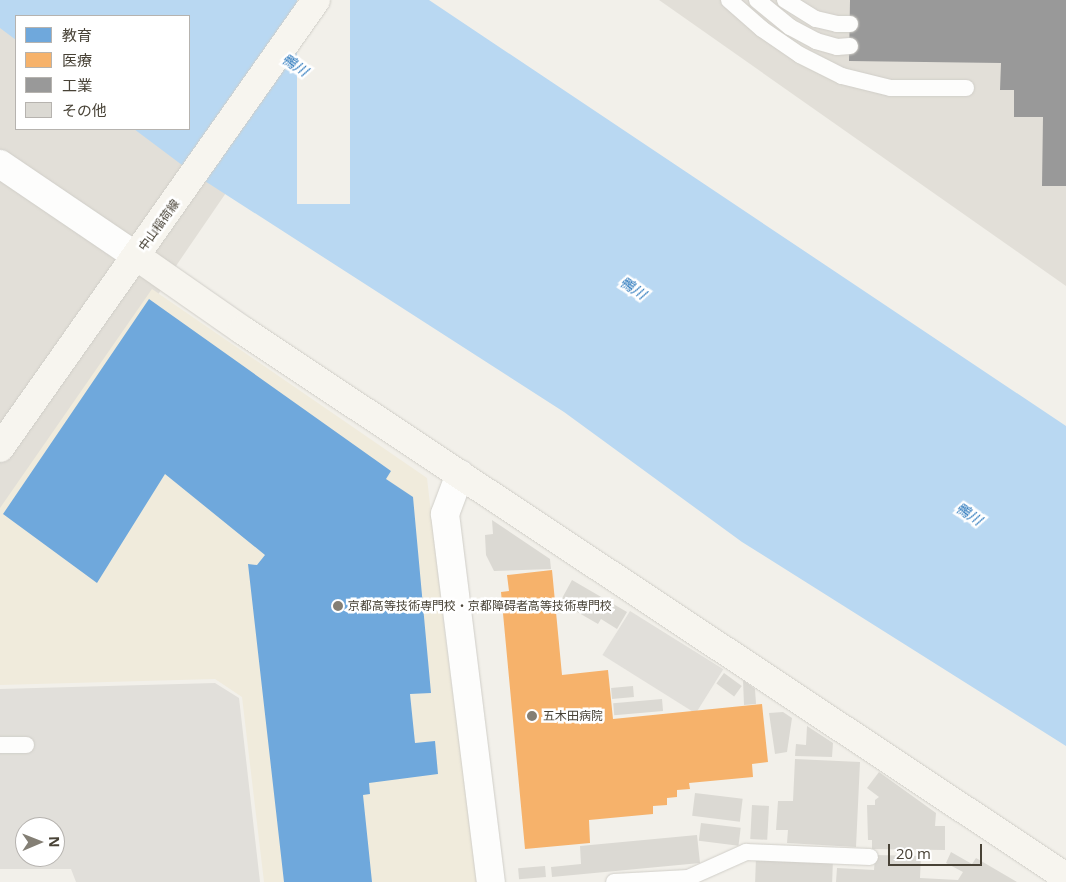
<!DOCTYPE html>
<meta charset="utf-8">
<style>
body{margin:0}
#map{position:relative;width:1066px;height:882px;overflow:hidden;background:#f2f0ea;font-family:"Open Sans","Noto Sans JP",sans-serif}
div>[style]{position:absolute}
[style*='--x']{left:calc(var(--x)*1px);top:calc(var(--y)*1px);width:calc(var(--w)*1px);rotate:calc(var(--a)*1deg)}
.industrial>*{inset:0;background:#e2dfd8}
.education>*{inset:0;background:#f0ebdc}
.parking>*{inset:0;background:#e1dfda;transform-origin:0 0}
.water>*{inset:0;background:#b9d8f2}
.pier>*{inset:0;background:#f2f0ea;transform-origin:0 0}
.schools>*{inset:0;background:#6fa8dc}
.health>*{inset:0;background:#f6b26b}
.industry>*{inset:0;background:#999}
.building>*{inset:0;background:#dbd9d3;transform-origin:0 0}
.roads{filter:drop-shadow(0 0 1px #d0cec8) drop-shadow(0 0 1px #d0cec8)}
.lane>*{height:16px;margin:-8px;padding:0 8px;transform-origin:8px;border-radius:8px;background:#fdfdfc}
.street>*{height:28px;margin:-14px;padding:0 14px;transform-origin:14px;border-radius:14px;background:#fdfdfc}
.secondary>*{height:28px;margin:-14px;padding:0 14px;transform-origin:14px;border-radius:14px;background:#f7f5ef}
.dots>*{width:14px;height:14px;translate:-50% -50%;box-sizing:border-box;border:2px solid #fff;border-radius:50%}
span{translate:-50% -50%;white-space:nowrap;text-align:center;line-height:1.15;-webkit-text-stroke:5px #fff;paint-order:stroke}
.street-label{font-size:12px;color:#484236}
.poi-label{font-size:12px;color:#484236}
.left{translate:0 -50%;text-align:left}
.water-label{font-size:14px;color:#2876bb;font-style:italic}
.legend{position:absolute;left:15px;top:15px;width:175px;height:115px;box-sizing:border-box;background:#fff;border:1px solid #b6b3af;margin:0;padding:6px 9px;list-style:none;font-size:15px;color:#484236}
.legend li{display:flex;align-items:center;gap:10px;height:25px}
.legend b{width:25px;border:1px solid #b6b3af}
.north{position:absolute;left:15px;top:817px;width:50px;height:50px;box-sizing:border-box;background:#fff;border:1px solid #b6b3af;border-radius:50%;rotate:89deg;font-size:14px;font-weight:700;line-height:20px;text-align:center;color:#484236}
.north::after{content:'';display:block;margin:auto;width:18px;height:22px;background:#847f75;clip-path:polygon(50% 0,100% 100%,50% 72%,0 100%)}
.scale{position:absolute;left:888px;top:844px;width:94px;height:22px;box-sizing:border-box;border:2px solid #484236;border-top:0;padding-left:6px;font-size:15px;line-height:18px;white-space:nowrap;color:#484236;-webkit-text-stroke:4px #fff;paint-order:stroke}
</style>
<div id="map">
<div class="industrial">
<i style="clip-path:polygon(evenodd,0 0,358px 0,178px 263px,0 544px,0 0,16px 16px,189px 16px,189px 129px,16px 129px,16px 16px)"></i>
<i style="clip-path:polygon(659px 0,1066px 0,1066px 286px)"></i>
</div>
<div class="education">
<i style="clip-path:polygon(152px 289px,427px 478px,445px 635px,478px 882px,264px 882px,242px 697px,215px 679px,0 685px,0 508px)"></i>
</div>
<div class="parking">
<i style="left:630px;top:611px;width:110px;height:52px;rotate:32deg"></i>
<i style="clip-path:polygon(evenodd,215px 683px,239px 698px,260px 882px,76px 882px,71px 869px,0 869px,0 689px,215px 683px,25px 827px,55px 827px,55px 857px,25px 857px,25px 827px)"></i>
</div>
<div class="water">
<i style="clip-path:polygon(0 0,429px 0,1066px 426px,1066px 746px,742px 542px,564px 412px,194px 174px,134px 129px,189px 129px,189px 16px,16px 16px,16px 40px,0 28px)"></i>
</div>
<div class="pier">
<i style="left:297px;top:0;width:53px;height:204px"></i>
</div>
<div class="schools">
<i style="clip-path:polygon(149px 299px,391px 471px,386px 479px,413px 497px,431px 693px,410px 694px,415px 743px,435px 741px,438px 774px,369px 783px,370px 794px,363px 795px,372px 882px,284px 882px,248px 564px,257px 565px,265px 555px,165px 474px,97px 583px,3px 514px)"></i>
</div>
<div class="health">
<i style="clip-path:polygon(552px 570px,562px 675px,608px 670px,613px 719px,762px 704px,768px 762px,752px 764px,753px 777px,689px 783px,690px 789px,677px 790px,677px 797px,667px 798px,667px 805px,653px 806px,653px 814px,589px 820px,590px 843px,525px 849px,501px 592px,509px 591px,507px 575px)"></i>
</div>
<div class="industry">
<i style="clip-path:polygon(850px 0,1066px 0,1066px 186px,1042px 186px,1043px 117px,1014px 117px,1014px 90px,1000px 90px,1001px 63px,849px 61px)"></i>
</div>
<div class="building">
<i style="clip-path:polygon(492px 520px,550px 559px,551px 569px,494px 571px,486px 555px,485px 535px,493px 534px)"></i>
<i style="clip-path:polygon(572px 580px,627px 612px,617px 629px,601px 619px,598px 624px,560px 602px)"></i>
<i style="left:724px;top:673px;width:22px;height:13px;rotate:36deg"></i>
<i style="clip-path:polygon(743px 680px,755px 689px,756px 704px,744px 705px)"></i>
<i style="left:633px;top:686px;width:11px;height:22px;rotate:85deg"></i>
<i style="left:662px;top:699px;width:12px;height:49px;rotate:85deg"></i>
<i style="clip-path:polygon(783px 712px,792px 718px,787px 752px,775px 754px,769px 713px)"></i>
<i style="clip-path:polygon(807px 726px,833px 743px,832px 757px,795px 756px,796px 744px,806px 745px)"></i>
<i style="clip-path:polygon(795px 759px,860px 762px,856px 847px,787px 843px,788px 830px,776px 830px,778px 801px,793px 801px)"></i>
<i style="clip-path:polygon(879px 772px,936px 813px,935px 826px,945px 826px,945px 850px,872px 849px,872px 840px,868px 840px,867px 805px,875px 805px,875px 800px,879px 797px,867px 788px)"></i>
<i style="left:695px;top:793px;width:48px;height:23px;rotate:7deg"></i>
<i style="left:752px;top:805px;width:17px;height:34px;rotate:3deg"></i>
<i style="left:701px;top:823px;width:40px;height:18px;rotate:7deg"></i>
<i style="clip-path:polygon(697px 835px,700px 863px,552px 877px,551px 867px,581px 864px,580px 846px)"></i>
<i style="clip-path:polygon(951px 852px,972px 864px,976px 858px,1017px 882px,836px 882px,837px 868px,874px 870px,875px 855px,921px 856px,920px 878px,958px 880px,963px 872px,946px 863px)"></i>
<i style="left:756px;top:857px;width:77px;height:25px;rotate:2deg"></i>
<i style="left:545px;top:866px;width:11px;height:27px;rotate:85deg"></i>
</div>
<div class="roads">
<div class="lane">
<i style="--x:729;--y:0;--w:44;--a:41.3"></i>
<i style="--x:762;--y:29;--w:46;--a:34.4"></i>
<i style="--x:800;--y:55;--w:47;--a:26.6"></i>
<i style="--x:842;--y:76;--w:50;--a:13.8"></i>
<i style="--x:891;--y:88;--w:75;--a:0"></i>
<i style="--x:757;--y:0;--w:43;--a:39.3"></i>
<i style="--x:790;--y:27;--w:30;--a:28"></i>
<i style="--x:816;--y:41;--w:22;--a:16"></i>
<i style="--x:837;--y:47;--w:13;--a:-4"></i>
<i style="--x:785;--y:0;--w:36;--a:32"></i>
<i style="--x:816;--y:19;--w:22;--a:13"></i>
<i style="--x:837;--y:24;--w:13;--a:0"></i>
<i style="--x:0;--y:745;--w:26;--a:0"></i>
<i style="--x:614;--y:882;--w:74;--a:-3.1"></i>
<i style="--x:688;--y:878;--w:64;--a:-24.1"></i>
<i style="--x:746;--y:852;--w:124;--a:2.3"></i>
</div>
<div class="street">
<i style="--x:0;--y:164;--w:164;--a:34.1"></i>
<i style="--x:460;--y:474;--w:43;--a:110.6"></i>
<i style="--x:445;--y:514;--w:371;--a:82.9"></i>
</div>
<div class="secondary">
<i style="--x:136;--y:256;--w:129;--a:34.9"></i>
<i style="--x:242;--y:330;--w:989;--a:33.58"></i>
<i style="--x:0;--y:448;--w:548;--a:-54.8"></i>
</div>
</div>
<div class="dots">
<i style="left:338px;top:606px;background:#847f75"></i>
<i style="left:532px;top:716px;background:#847f75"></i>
</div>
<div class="street-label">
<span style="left:159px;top:225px;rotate:-54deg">中山稲荷線</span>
</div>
<div class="poi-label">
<span class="left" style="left:348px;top:606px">京都高等技術専門校・京都障碍者高等技術専門校</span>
<span class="left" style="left:543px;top:716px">五木田病院</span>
</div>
<div class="water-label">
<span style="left:295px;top:65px;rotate:34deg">鴨川</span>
<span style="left:633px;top:288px;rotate:34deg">鴨川</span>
<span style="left:969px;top:514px;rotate:34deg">鴨川</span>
</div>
<ul class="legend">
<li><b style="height:14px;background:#6fa8dc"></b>教育</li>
<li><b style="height:14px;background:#f6b26b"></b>医療</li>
<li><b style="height:14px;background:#999"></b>工業</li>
<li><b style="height:14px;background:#dbd9d3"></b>その他</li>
</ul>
<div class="north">N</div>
<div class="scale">20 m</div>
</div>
